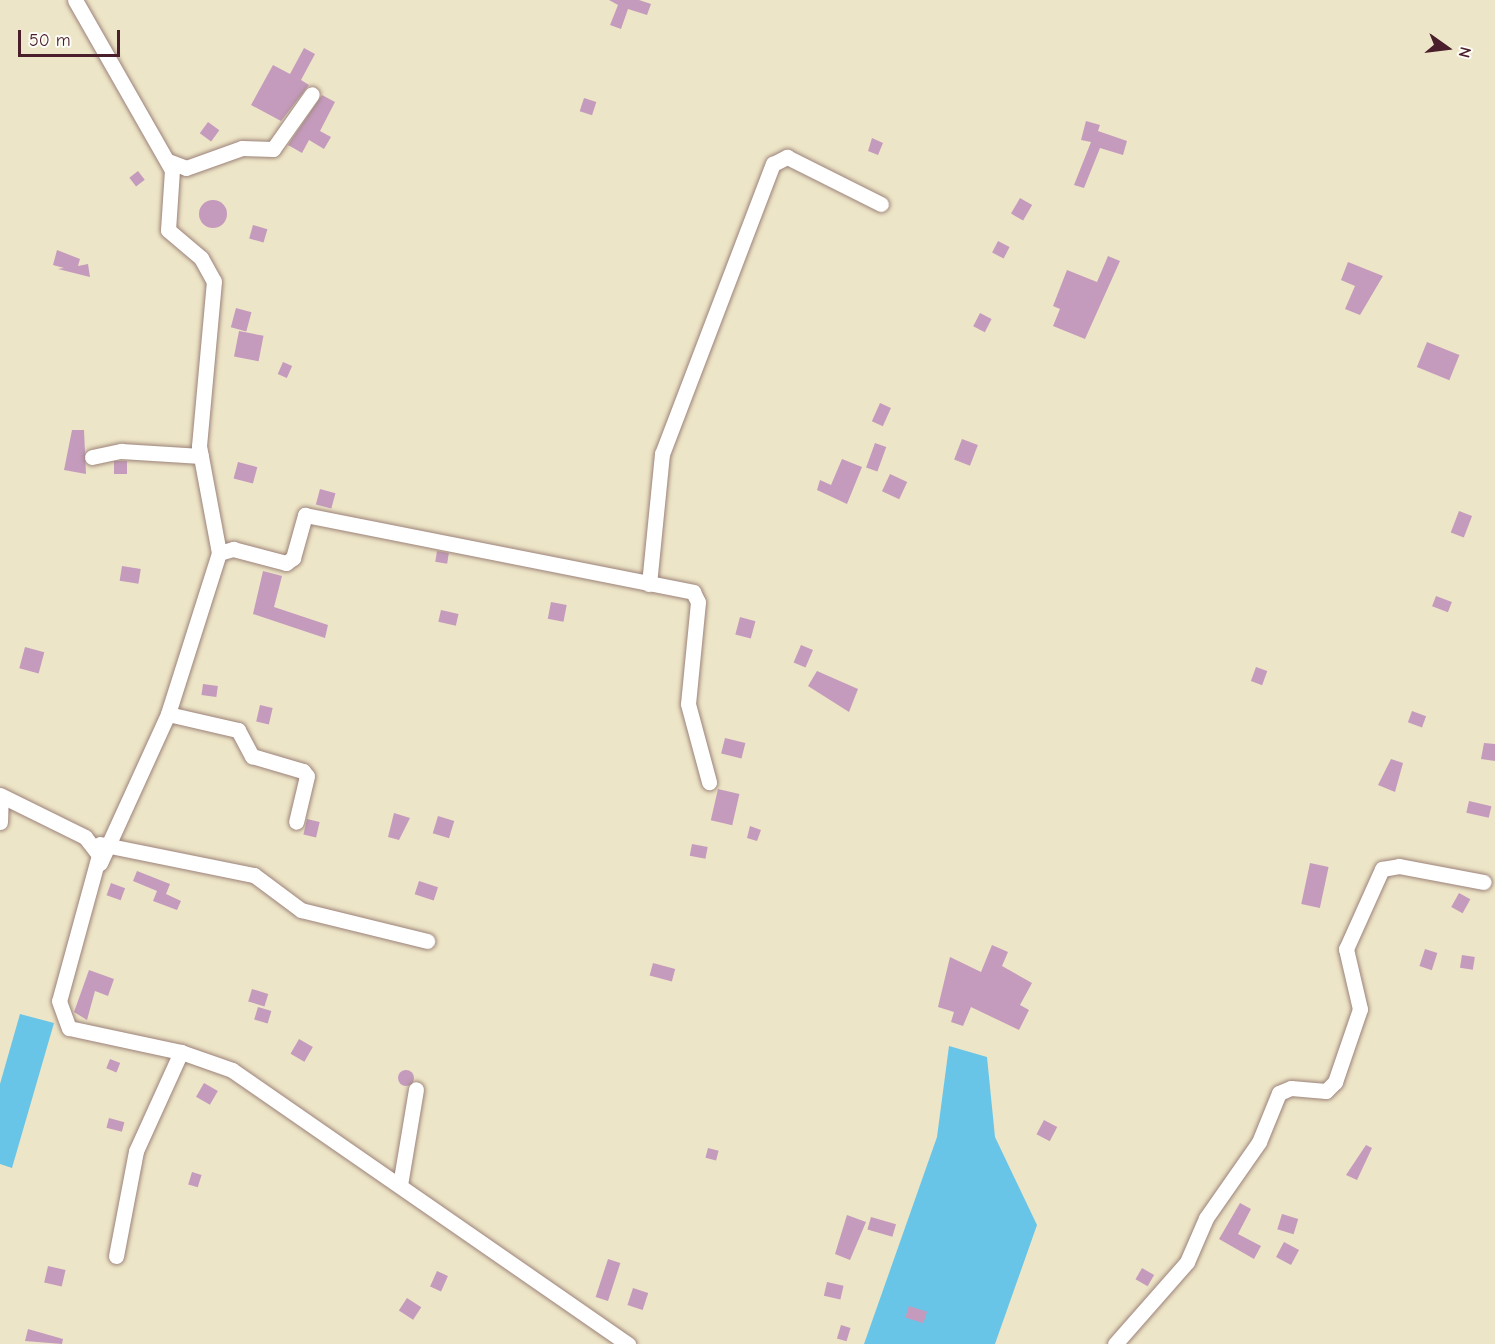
<!DOCTYPE html>
<style>
body{margin:0}
#map{position:relative;width:1495px;height:1344px;overflow:hidden;background:#ede5c7;font-family:"Comic Neue",sans-serif}
div>[style]{position:absolute}
[style*='--x']{left:calc(var(--x)*1px);top:calc(var(--y)*1px);width:calc(var(--w)*1px);rotate:calc(var(--a)*1deg)}
.water>*{inset:0;background:#69c5e7}
.building>*{inset:0;background:#c49bbc;transform-origin:0 0}
.round{border-radius:50%}
.roads{filter:drop-shadow(0 0 2px #9c8279) drop-shadow(0 0 2px #9c8279)}
.minor>*{height:15px;margin:-7.5px;padding:0 7.5px;transform-origin:7.5px;border-radius:7.5px;background:#fff}
span{translate:-50% -50%;white-space:nowrap;text-align:center;line-height:1.15;-webkit-text-stroke:5px #fdfcf7;paint-order:stroke}
.north{position:absolute;left:1417px;top:18px;width:60px;height:60px;-webkit-text-stroke:4px #fdfcf7;paint-order:stroke;rotate:104deg;font-size:16px;font-weight:700;line-height:24px;text-align:center;color:#4a1f2b}
.north::after{content:'';display:block;margin:auto;width:21px;height:27px;background:#4a1f2b;clip-path:polygon(50% 0,100% 100%,50% 72%,0 100%)}
.scale{position:absolute;left:18px;top:30px;width:102px;height:27px;box-sizing:border-box;border:3px solid #4a1f2b;border-top:0;padding-left:8px;font-size:18px;line-height:21px;white-space:nowrap;color:#4a1f2b;-webkit-text-stroke:4px #fdfcf7;paint-order:stroke}
</style>
<div id="map">
<div class="water">
<i style="clip-path:polygon(20px 1014px,54px 1023px,12px 1168px,0 1164px,0 1084px)"></i>
<i style="clip-path:polygon(949px 1046px,987px 1057px,995px 1137px,1037px 1225px,995px 1344px,864px 1344px,937px 1137px)"></i>
</div>
<div class="building">
<i style="clip-path:polygon(609px 0,639px 0,651px 4px,647px 15px,628px 9px,621px 29px,610px 25px,618px 5px)"></i>
<i style="clip-path:polygon(304px 48px,315px 54px,301px 80px,309px 85px,281px 121px,251px 105px,273px 65px,290px 74px)"></i>
<i style="clip-path:polygon(322px 95px,335px 102px,320px 131px,331px 137px,324px 149px,309px 140px,302px 153px,288px 145px)"></i>
<i style="left:584px;top:98px;width:13px;height:14px;rotate:18deg"></i>
<i style="clip-path:polygon(1086px 121px,1100px 125px,1098px 131px,1127px 141px,1123px 155px,1100px 148px,1084px 188px,1074px 185px,1091px 142px,1081px 140px)"></i>
<i style="left:208px;top:122px;width:14px;height:14px;rotate:36deg"></i>
<i style="clip-path:polygon(872px 138px,883px 143px,878px 155px,868px 151px)"></i>
<i style="left:138px;top:171px;width:11px;height:11px;rotate:52deg"></i>
<i style="left:1020px;top:198px;width:14px;height:18px;rotate:30deg"></i>
<i class="round" style="left:199px;top:200px;width:28px;height:28px"></i>
<i style="left:253px;top:225px;width:15px;height:14px;rotate:16deg"></i>
<i style="left:998px;top:241px;width:13px;height:13px;rotate:27deg"></i>
<i style="clip-path:polygon(57px 250px,80px 259px,78px 266px,88px 264px,90px 277px,58px 269px,64px 268px,53px 265px)"></i>
<i style="clip-path:polygon(1108px 256px,1120px 261px,1085px 339px,1053px 326px,1060px 309px,1053px 306px,1067px 270px,1097px 282px)"></i>
<i style="clip-path:polygon(1348px 262px,1383px 276px,1360px 315px,1345px 309px,1355px 286px,1341px 280px)"></i>
<i style="left:236px;top:308px;width:16px;height:20px;rotate:15deg"></i>
<i style="left:980px;top:313px;width:13px;height:15px;rotate:27deg"></i>
<i style="left:239px;top:331px;width:25px;height:26px;rotate:11deg"></i>
<i style="left:1427px;top:342px;width:35px;height:27px;rotate:22deg"></i>
<i style="left:283px;top:362px;width:10px;height:13px;rotate:24deg"></i>
<i style="left:880px;top:403px;width:12px;height:20px;rotate:24deg"></i>
<i style="clip-path:polygon(72px 430px,84px 430px,86px 474px,64px 470px)"></i>
<i style="left:962px;top:439px;width:17px;height:22px;rotate:21deg"></i>
<i style="left:875px;top:443px;width:12px;height:26px;rotate:20deg"></i>
<i style="clip-path:polygon(842px 459px,862px 467px,847px 504px,817px 490px,820px 480px,831px 485px)"></i>
<i style="left:127px;top:461px;width:13px;height:13px;rotate:90deg"></i>
<i style="left:238px;top:462px;width:20px;height:17px;rotate:15deg"></i>
<i style="left:890px;top:474px;width:19px;height:19px;rotate:25deg"></i>
<i style="left:320px;top:489px;width:16px;height:16px;rotate:15deg"></i>
<i style="left:1459px;top:511px;width:14px;height:23px;rotate:21deg"></i>
<i style="left:437px;top:551px;width:12px;height:11px;rotate:9deg"></i>
<i style="left:122px;top:566px;width:19px;height:15px;rotate:9deg"></i>
<i style="clip-path:polygon(263px 571px,282px 576px,274px 607px,328px 625px,325px 638px,253px 614px)"></i>
<i style="left:1436px;top:596px;width:17px;height:11px;rotate:21deg"></i>
<i style="left:551px;top:602px;width:16px;height:17px;rotate:11deg"></i>
<i style="left:441px;top:610px;width:18px;height:12px;rotate:13deg"></i>
<i style="left:740px;top:617px;width:16px;height:18px;rotate:15deg"></i>
<i style="left:801px;top:645px;width:13px;height:19px;rotate:23deg"></i>
<i style="left:25px;top:647px;width:20px;height:22px;rotate:15deg"></i>
<i style="left:1256px;top:667px;width:12px;height:15px;rotate:20deg"></i>
<i style="clip-path:polygon(817px 671px,858px 689px,849px 712px,808px 686px)"></i>
<i style="left:203px;top:684px;width:15px;height:11px;rotate:8deg"></i>
<i style="left:260px;top:705px;width:13px;height:17px;rotate:13deg"></i>
<i style="left:1412px;top:711px;width:15px;height:12px;rotate:20deg"></i>
<i style="left:725px;top:738px;width:21px;height:16px;rotate:14deg"></i>
<i style="clip-path:polygon(1484px 743px,1495px 744px,1495px 761px,1481px 759px)"></i>
<i style="clip-path:polygon(1391px 759px,1403px 763px,1395px 792px,1378px 785px)"></i>
<i style="left:718px;top:789px;width:22px;height:32px;rotate:13deg"></i>
<i style="left:1469px;top:801px;width:23px;height:12px;rotate:13deg"></i>
<i style="clip-path:polygon(394px 813px,410px 818px,399px 840px,388px 837px)"></i>
<i style="left:438px;top:816px;width:17px;height:18px;rotate:17deg"></i>
<i style="left:307px;top:819px;width:13px;height:16px;rotate:13deg"></i>
<i style="clip-path:polygon(750px 826px,761px 830px,757px 841px,747px 838px)"></i>
<i style="left:692px;top:844px;width:16px;height:12px;rotate:11deg"></i>
<i style="left:1310px;top:863px;width:19px;height:42px;rotate:12deg"></i>
<i style="clip-path:polygon(137px 871px,170px 884px,166px 894px,181px 901px,177px 910px,153px 901px,157px 891px,133px 881px)"></i>
<i style="left:419px;top:881px;width:20px;height:14px;rotate:18deg"></i>
<i style="left:111px;top:883px;width:15px;height:13px;rotate:20deg"></i>
<i style="left:1459px;top:893px;width:13px;height:16px;rotate:29deg"></i>
<i style="clip-path:polygon(992px 945px,1008px 952px,1002px 966px,1032px 983px,1020px 1005px,1029px 1010px,1019px 1030px,971px 1007px,963px 1026px,951px 1022px,954px 1012px,938px 1007px,950px 957px,981px 972px)"></i>
<i style="left:1425px;top:949px;width:13px;height:18px;rotate:18deg"></i>
<i style="left:1462px;top:955px;width:13px;height:13px;rotate:9deg"></i>
<i style="left:653px;top:963px;width:23px;height:13px;rotate:15deg"></i>
<i style="clip-path:polygon(89px 970px,114px 979px,108px 996px,95px 991px,87px 1020px,74px 1012px)"></i>
<i style="left:252px;top:989px;width:17px;height:13px;rotate:17deg"></i>
<i style="left:258px;top:1007px;width:14px;height:13px;rotate:17deg"></i>
<i style="left:299px;top:1039px;width:16px;height:17px;rotate:30deg"></i>
<i style="left:110px;top:1059px;width:11px;height:10px;rotate:22deg"></i>
<i class="round" style="left:398px;top:1070px;width:16px;height:16px"></i>
<i style="left:204px;top:1083px;width:16px;height:16px;rotate:30deg"></i>
<i style="left:109px;top:1118px;width:16px;height:10px;rotate:15deg"></i>
<i style="left:1044px;top:1120px;width:15px;height:16px;rotate:28deg"></i>
<i style="clip-path:polygon(1366px 1145px,1372px 1148px,1357px 1180px,1346px 1175px)"></i>
<i style="left:708px;top:1148px;width:11px;height:10px;rotate:15deg"></i>
<i style="left:192px;top:1172px;width:10px;height:13px;rotate:17deg"></i>
<i style="clip-path:polygon(1240px 1203px,1251px 1209px,1238px 1234px,1261px 1246px,1254px 1259px,1219px 1239px)"></i>
<i style="left:1282px;top:1214px;width:17px;height:16px;rotate:17deg"></i>
<i style="clip-path:polygon(847px 1215px,866px 1222px,850px 1260px,835px 1254px)"></i>
<i style="left:871px;top:1217px;width:26px;height:13px;rotate:16deg"></i>
<i style="left:1284px;top:1242px;width:17px;height:17px;rotate:28deg"></i>
<i style="left:608px;top:1259px;width:13px;height:40px;rotate:18deg"></i>
<i style="left:48px;top:1266px;width:18px;height:17px;rotate:13deg"></i>
<i style="left:1142px;top:1268px;width:14px;height:13px;rotate:30deg"></i>
<i style="left:437px;top:1271px;width:12px;height:17px;rotate:24deg"></i>
<i style="left:827px;top:1282px;width:17px;height:14px;rotate:13deg"></i>
<i style="left:633px;top:1288px;width:16px;height:18px;rotate:18deg"></i>
<i style="left:407px;top:1298px;width:17px;height:15px;rotate:33deg"></i>
<i style="left:909px;top:1306px;width:19px;height:12px;rotate:18deg"></i>
<i style="left:841px;top:1325px;width:10px;height:14px;rotate:17deg"></i>
<i style="clip-path:polygon(28px 1329px,63px 1339px,62px 1344px,25px 1341px)"></i>
</div>
<div class="roads">
<div class="minor">
<i style="--x:75;--y:0;--w:196;--a:60.3"></i>
<i style="--x:172;--y:170;--w:60;--a:93.8"></i>
<i style="--x:168;--y:230;--w:43;--a:40.3"></i>
<i style="--x:201;--y:258;--w:26;--a:61"></i>
<i style="--x:214;--y:281;--w:166;--a:95.2"></i>
<i style="--x:199;--y:446;--w:109;--a:79.4"></i>
<i style="--x:219;--y:553;--w:169;--a:107.6"></i>
<i style="--x:168;--y:714;--w:164;--a:114.5"></i>
<i style="--x:168;--y:161;--w:19;--a:21"></i>
<i style="--x:186;--y:168;--w:59;--a:-19.7"></i>
<i style="--x:242;--y:148;--w:31;--a:2"></i>
<i style="--x:273;--y:149;--w:67;--a:-54.7"></i>
<i style="--x:92;--y:457;--w:30;--a:-12"></i>
<i style="--x:121;--y:451;--w:80;--a:3.6"></i>
<i style="--x:219;--y:553;--w:15;--a:-16"></i>
<i style="--x:233;--y:549;--w:55;--a:14.8"></i>
<i style="--x:286;--y:563;--w:9;--a:-36"></i>
<i style="--x:293;--y:558;--w:45;--a:-74.4"></i>
<i style="--x:305;--y:515;--w:396;--a:11.2"></i>
<i style="--x:693;--y:592;--w:11;--a:63"></i>
<i style="--x:698;--y:602;--w:102;--a:95.6"></i>
<i style="--x:688;--y:704;--w:81;--a:74.9"></i>
<i style="--x:649;--y:584;--w:131;--a:-84.3"></i>
<i style="--x:662;--y:454;--w:311;--a:-69.1"></i>
<i style="--x:773;--y:164;--w:16;--a:-27"></i>
<i style="--x:787;--y:157;--w:105;--a:26.6"></i>
<i style="--x:168;--y:714;--w:72;--a:12.9"></i>
<i style="--x:238;--y:730;--w:30;--a:62"></i>
<i style="--x:252;--y:756;--w:53;--a:16.4"></i>
<i style="--x:303;--y:771;--w:6;--a:51"></i>
<i style="--x:307;--y:776;--w:47;--a:103.4"></i>
<i style="--x:0;--y:795;--w:95;--a:26.3"></i>
<i style="--x:85;--y:837;--w:23;--a:52"></i>
<i style="--x:99;--y:855;--w:151;--a:105.3"></i>
<i style="--x:59;--y:1001;--w:29;--a:70"></i>
<i style="--x:69;--y:1028;--w:115;--a:12.1"></i>
<i style="--x:181;--y:1052;--w:54;--a:19.4"></i>
<i style="--x:232;--y:1070;--w:482;--a:34.7"></i>
<i style="--x:0;--y:822;--w:25;--a:-88"></i>
<i style="--x:100;--y:844;--w:157;--a:11.4"></i>
<i style="--x:254;--y:875;--w:59;--a:36.7"></i>
<i style="--x:301;--y:910;--w:130;--a:13.8"></i>
<i style="--x:400;--y:1185;--w:97;--a:-80.5"></i>
<i style="--x:116;--y:1256;--w:107;--a:-79.2"></i>
<i style="--x:136;--y:1151;--w:109;--a:-65.6"></i>
<i style="--x:1115;--y:1344;--w:109;--a:-48.7"></i>
<i style="--x:1187;--y:1262;--w:48;--a:-66.6"></i>
<i style="--x:1206;--y:1218;--w:93;--a:-55.1"></i>
<i style="--x:1259;--y:1142;--w:53;--a:-67.8"></i>
<i style="--x:1279;--y:1093;--w:13;--a:-23"></i>
<i style="--x:1291;--y:1088;--w:35;--a:5"></i>
<i style="--x:1326;--y:1091;--w:13;--a:-45"></i>
<i style="--x:1335;--y:1082;--w:77;--a:-71.1"></i>
<i style="--x:1360;--y:1009;--w:62;--a:-103.1"></i>
<i style="--x:1346;--y:949;--w:88;--a:-65.8"></i>
<i style="--x:1382;--y:869;--w:17;--a:-10"></i>
<i style="--x:1399;--y:866;--w:86;--a:10.7"></i>
</div>
</div>
<div class="north">N</div>
<div class="scale">50 m</div>
</div>
